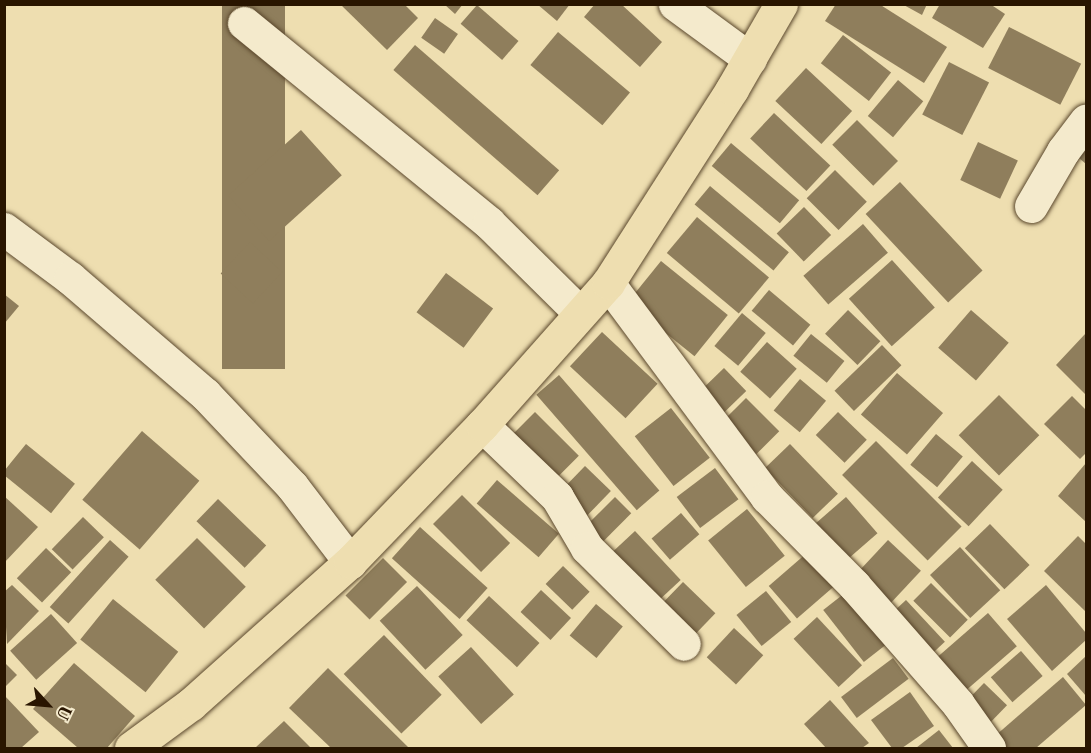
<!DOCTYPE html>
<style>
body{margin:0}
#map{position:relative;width:1091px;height:753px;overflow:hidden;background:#eedeb0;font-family:"Libre Caslon Text",serif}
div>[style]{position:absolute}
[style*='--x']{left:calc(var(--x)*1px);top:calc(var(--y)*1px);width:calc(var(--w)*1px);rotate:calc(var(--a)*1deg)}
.building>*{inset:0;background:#8f7e5c;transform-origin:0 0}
.roads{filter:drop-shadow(0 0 2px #5a472c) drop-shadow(0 0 2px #5a472c)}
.minor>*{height:33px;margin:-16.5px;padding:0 16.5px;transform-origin:16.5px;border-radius:16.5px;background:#f4eacc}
.major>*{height:33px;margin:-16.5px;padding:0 16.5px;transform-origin:16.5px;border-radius:16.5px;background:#eedeb0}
span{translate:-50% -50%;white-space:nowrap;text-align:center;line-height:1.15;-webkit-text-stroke:4.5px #f4eacc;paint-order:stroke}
.frame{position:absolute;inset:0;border:6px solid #291500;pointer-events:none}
.north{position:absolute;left:18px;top:675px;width:60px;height:60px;-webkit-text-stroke:4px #f4eacc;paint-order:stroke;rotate:116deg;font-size:16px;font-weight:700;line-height:24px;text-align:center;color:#291500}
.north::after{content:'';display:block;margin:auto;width:21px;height:27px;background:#291500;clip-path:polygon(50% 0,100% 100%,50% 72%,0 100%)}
</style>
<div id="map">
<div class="building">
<i style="left:222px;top:4px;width:63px;height:365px"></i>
<i style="clip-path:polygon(340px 4px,404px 4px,418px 18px,387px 50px)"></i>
<i style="clip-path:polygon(444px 4px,463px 4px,455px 14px)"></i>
<i style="clip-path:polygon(537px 4px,570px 4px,557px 21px)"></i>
<i style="clip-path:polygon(595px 4px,621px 4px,662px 42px,640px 67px,584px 17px)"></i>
<i style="clip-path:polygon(836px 4px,879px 4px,947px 47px,924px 83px,825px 21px)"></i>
<i style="clip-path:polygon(902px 4px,927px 4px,922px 15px)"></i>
<i style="clip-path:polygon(940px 4px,990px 4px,1005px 14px,983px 48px,932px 18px)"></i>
<i style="left:477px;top:5px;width:55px;height:25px;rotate:41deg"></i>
<i style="left:435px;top:18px;width:28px;height:24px;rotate:35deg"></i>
<i style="left:1009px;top:27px;width:81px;height:46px;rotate:27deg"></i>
<i style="left:558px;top:32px;width:94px;height:43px;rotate:40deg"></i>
<i style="left:843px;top:35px;width:61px;height:36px;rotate:38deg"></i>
<i style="left:415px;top:45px;width:191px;height:33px;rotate:41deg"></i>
<i style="left:949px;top:62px;width:45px;height:59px;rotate:27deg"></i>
<i style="left:806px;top:68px;width:63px;height:45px;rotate:43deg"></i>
<i style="left:898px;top:80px;width:33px;height:47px;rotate:40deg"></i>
<i style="left:774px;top:113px;width:77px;height:35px;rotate:43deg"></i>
<i style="left:857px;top:120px;width:58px;height:35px;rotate:45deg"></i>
<i style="left:301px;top:130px;width:61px;height:98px;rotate:48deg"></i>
<i style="clip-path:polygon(1086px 135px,1086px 164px,1072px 152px)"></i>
<i style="left:978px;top:142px;width:44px;height:42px;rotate:25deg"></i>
<i style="left:731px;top:143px;width:89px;height:30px;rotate:40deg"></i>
<i style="left:835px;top:170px;width:45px;height:40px;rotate:45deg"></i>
<i style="left:900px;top:182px;width:121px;height:47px;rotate:47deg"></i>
<i style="left:710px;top:186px;width:103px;height:24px;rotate:40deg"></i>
<i style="left:804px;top:207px;width:39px;height:38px;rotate:46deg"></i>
<i style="left:697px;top:217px;width:94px;height:47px;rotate:40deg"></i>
<i style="left:863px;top:224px;width:38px;height:79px;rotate:49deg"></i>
<i style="left:250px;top:242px;width:44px;height:43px;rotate:43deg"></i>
<i style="left:892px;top:260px;width:64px;height:58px;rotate:48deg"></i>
<i style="left:661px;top:261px;width:86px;height:53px;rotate:39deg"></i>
<i style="left:446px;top:273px;width:59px;height:49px;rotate:37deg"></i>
<i style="left:769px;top:290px;width:54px;height:27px;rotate:40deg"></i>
<i style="clip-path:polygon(4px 294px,19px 306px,4px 324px)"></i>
<i style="left:848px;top:310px;width:45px;height:33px;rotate:44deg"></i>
<i style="left:971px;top:310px;width:50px;height:50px;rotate:41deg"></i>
<i style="left:742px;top:313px;width:31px;height:43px;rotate:40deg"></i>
<i style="left:602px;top:332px;width:76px;height:47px;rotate:43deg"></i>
<i style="clip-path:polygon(1086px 333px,1086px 395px,1056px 365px)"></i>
<i style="left:811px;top:334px;width:43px;height:28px;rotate:39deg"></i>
<i style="left:767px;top:342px;width:40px;height:40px;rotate:42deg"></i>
<i style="left:882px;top:345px;width:28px;height:66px;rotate:46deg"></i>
<i style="left:724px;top:368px;width:32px;height:33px;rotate:46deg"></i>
<i style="left:897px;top:373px;width:61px;height:55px;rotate:41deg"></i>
<i style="left:559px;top:375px;width:153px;height:30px;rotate:49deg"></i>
<i style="left:800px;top:379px;width:34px;height:41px;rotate:40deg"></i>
<i style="left:999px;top:395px;width:57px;height:57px;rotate:45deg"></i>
<i style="clip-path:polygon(1072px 396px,1086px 410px,1086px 453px,1080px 459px,1044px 424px)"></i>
<i style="left:746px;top:398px;width:47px;height:39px;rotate:45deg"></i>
<i style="left:671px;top:408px;width:63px;height:46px;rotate:52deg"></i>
<i style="left:535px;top:412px;width:62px;height:37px;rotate:45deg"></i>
<i style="left:838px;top:412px;width:40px;height:32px;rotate:44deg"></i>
<i style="left:142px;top:431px;width:76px;height:91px;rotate:41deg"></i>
<i style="left:936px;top:434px;width:35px;height:40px;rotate:40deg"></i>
<i style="left:876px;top:441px;width:121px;height:48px;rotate:45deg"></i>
<i style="left:26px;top:444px;width:63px;height:38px;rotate:39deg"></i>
<i style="left:790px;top:444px;width:69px;height:35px;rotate:46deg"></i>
<i style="left:972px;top:461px;width:42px;height:50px;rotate:43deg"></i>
<i style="clip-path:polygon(1086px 463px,1086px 522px,1058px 496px)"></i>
<i style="left:585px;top:466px;width:36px;height:37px;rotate:44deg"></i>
<i style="left:715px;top:468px;width:39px;height:48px;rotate:53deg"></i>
<i style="left:497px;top:480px;width:82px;height:31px;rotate:41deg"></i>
<i style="left:462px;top:495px;width:68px;height:41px;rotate:45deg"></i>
<i style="clip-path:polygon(4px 496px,38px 527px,4px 563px)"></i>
<i style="left:615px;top:497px;width:23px;height:44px;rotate:45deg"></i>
<i style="left:846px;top:497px;width:48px;height:43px;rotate:49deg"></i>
<i style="left:218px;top:499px;width:67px;height:31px;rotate:44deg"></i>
<i style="left:747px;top:509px;width:60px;height:50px;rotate:51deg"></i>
<i style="left:681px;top:513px;width:28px;height:39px;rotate:49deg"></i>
<i style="left:83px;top:517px;width:29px;height:45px;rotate:44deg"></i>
<i style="left:990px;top:524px;width:57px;height:35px;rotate:46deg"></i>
<i style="left:420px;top:527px;width:91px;height:42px;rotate:42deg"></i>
<i style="left:635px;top:531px;width:67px;height:40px;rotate:47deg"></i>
<i style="clip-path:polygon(1078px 536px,1086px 544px,1086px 612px,1044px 571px)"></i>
<i style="left:197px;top:538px;width:69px;height:59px;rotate:45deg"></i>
<i style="left:110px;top:540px;width:25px;height:90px;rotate:42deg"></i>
<i style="left:888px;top:540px;width:45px;height:50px;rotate:43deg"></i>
<i style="left:960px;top:547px;width:59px;height:41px;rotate:47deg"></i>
<i style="left:46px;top:548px;width:35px;height:42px;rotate:44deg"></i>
<i style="left:808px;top:552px;width:43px;height:52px;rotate:49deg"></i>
<i style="left:383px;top:558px;width:34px;height:53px;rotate:45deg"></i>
<i style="left:563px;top:566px;width:37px;height:25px;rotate:44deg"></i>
<i style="left:683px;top:582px;width:45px;height:37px;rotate:44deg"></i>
<i style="left:931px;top:583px;width:52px;height:25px;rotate:45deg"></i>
<i style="clip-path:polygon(12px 585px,39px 611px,7px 644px,4px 592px)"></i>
<i style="clip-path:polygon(1046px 585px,1086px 633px,1086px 640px,1052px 671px,1007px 619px)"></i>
<i style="left:417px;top:586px;width:67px;height:51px;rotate:47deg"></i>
<i style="left:850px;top:589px;width:66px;height:34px;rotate:52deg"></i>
<i style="left:541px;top:590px;width:41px;height:30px;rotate:43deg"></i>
<i style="left:766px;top:591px;width:40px;height:38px;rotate:51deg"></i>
<i style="left:489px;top:596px;width:69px;height:33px;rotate:43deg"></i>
<i style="left:113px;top:599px;width:84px;height:52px;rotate:39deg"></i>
<i style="left:906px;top:600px;width:57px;height:28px;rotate:47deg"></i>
<i style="left:596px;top:604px;width:35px;height:41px;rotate:40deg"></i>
<i style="left:988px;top:613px;width:44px;height:73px;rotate:49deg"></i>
<i style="left:51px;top:614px;width:39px;height:55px;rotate:48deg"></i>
<i style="left:817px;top:617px;width:66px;height:32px;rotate:47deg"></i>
<i style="left:734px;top:628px;width:40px;height:40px;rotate:43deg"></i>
<i style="left:384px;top:635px;width:83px;height:56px;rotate:46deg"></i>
<i style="left:471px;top:647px;width:64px;height:44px;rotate:48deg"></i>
<i style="left:1021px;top:651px;width:33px;height:40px;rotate:49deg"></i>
<i style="clip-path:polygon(1086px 656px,1086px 696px,1067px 674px)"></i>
<i style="left:893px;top:658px;width:26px;height:65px;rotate:53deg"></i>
<i style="clip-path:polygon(4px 662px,17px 675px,4px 688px)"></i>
<i style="clip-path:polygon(74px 663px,135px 716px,107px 748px,78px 748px,33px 709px)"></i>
<i style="clip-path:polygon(328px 668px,409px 748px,331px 748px,289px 708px)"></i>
<i style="clip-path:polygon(1063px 677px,1086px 705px,1036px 748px,1006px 748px,995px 736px)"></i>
<i style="left:984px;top:683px;width:32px;height:30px;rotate:44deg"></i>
<i style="clip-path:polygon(910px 692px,934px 726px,902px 748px,892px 748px,871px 720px)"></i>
<i style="clip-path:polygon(4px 695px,39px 732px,21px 748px,4px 748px)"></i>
<i style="clip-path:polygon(830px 700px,869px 743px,862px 748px,826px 748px,804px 724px)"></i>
<i style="clip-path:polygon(284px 721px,311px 748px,255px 748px)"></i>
<i style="clip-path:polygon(939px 730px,953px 748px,916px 748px)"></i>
</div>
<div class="roads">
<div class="minor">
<i style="--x:675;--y:4;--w:93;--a:36.3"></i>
<i style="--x:244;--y:23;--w:316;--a:39.2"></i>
<i style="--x:489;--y:223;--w:128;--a:44.7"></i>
<i style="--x:1031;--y:206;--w:64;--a:-59.8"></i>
<i style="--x:1063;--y:151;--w:38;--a:-53"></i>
<i style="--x:4;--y:229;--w:82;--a:36.6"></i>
<i style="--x:70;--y:278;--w:178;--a:40.7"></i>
<i style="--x:205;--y:394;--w:127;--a:46.6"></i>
<i style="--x:292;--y:486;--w:96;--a:52.7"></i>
<i style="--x:608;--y:283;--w:267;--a:53.4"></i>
<i style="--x:767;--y:497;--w:124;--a:45.3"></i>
<i style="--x:854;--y:585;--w:158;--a:48.8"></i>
<i style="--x:958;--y:704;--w:54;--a:54.8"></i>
<i style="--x:482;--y:425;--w:104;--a:43.8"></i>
<i style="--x:557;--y:497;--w:59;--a:59.5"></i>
<i style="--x:587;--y:548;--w:136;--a:44.7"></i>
</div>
<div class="major">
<i style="--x:131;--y:748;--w:74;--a:-36.3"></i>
<i style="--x:191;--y:704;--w:213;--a:-41.8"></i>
<i style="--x:350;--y:562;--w:190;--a:-46.1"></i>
<i style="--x:482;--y:425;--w:190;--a:-48.4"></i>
<i style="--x:608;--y:283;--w:230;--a:-57.4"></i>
<i style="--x:732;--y:89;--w:98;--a:-60"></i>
</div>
</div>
<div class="frame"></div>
<div class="north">U</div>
</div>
